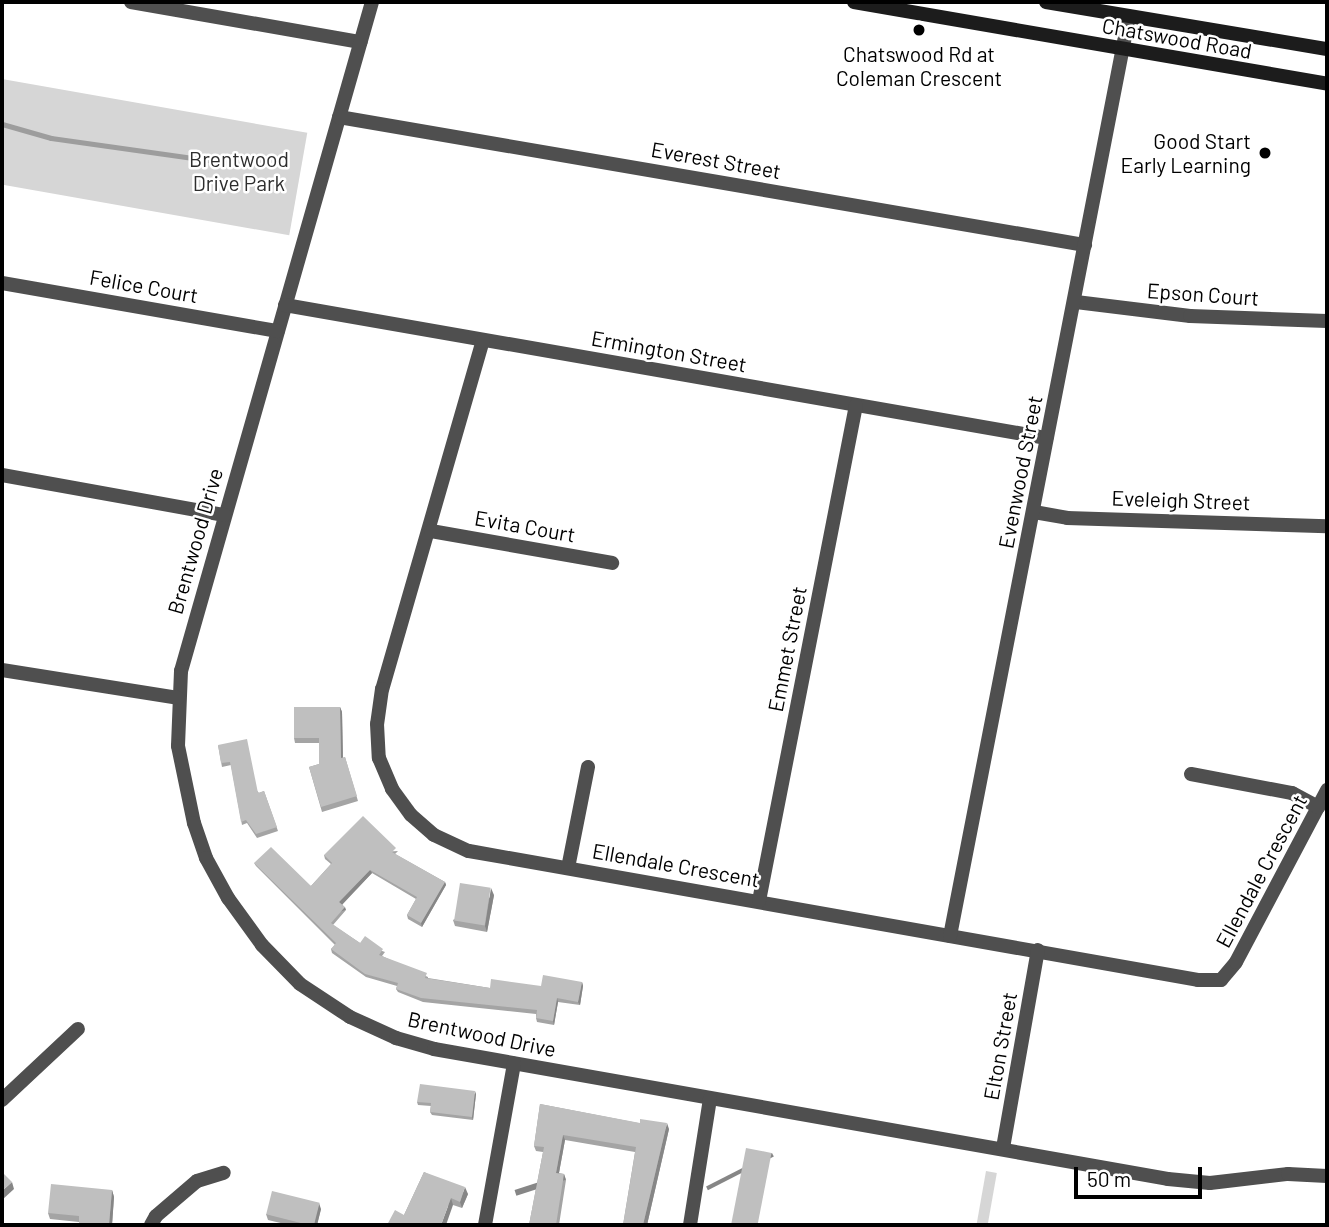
<!DOCTYPE html>
<style>
body{margin:0}
#map{position:relative;width:1329px;height:1227px;overflow:hidden;background:#fff;font-family:Barlow,sans-serif}
div>[style]{position:absolute}
[style*='--x']{left:calc(var(--x)*1px);top:calc(var(--y)*1px);width:calc(var(--w)*1px);rotate:calc(var(--a)*1deg)}
.green>*{inset:0;background:#d6d6d6;transform-origin:0 0}
.stream>*{height:5px;margin:-2.5px;padding:0 2.5px;transform-origin:2.5px;border-radius:2.5px;background:#9d9d9d}
.street>*{height:14px;margin:-7px;padding:0 7px;transform-origin:7px;border-radius:7px;background:#4f4f4f}
.secondary>*{height:14px;margin:-7px;padding:0 7px;transform-origin:7px;border-radius:7px;background:#1c1c1c}
.wall>*{inset:0;background:#a4a4a4}
.shaded-wall>*{inset:0;background:#868686;transform-origin:0 0}
.building>*{inset:0;background:#bfbfbf;transform-origin:0 0}
.dots>*{width:19px;height:19px;translate:-50% -50%;box-sizing:border-box;border:4px solid #fff;border-radius:50%}
span{translate:-50% -50%;white-space:nowrap;text-align:center;line-height:1.15;-webkit-text-stroke:5px #fff;paint-order:stroke}
.street-label{font-size:21px;color:#000}
.poi-label{font-size:21px;color:#000}
.right{translate:-100% -50%;text-align:right}
.park-label{font-size:21px;color:#2d2d2d}
.frame{position:absolute;inset:0;border:4px solid #000;pointer-events:none}
.scale{position:absolute;left:1074px;top:1167px;width:128px;height:32px;box-sizing:border-box;border:4px solid #000;border-top:0;padding-left:9px;font-size:21px;line-height:24px;white-space:nowrap;color:#000;-webkit-text-stroke:5px #fff;paint-order:stroke}
</style>
<div id="map">
<div class="green">
<i style="left:2px;top:79px;width:310px;height:104px;rotate:10deg"></i>
<i style="left:986px;top:1171px;width:11px;height:55px;rotate:10deg"></i>
</div>
<div class="stream">
<i style="--x:2;--y:124;--w:51;--a:15.9"></i>
<i style="--x:51;--y:138;--w:179;--a:8"></i>
</div>
<div class="street">
<i style="--x:131;--y:2;--w:233;--a:9.9"></i>
<i style="--x:372;--y:2;--w:696;--a:105.93"></i>
<i style="--x:181;--y:671;--w:75;--a:92.3"></i>
<i style="--x:178;--y:746;--w:79;--a:78.3"></i>
<i style="--x:194;--y:823;--w:37;--a:71"></i>
<i style="--x:206;--y:858;--w:46;--a:61.2"></i>
<i style="--x:228;--y:898;--w:58;--a:54.1"></i>
<i style="--x:262;--y:945;--w:54;--a:45.7"></i>
<i style="--x:300;--y:984;--w:60;--a:33.4"></i>
<i style="--x:350;--y:1017;--w:51;--a:24.5"></i>
<i style="--x:396;--y:1038;--w:40;--a:16"></i>
<i style="--x:434;--y:1049;--w:745;--a:10.04"></i>
<i style="--x:1168;--y:1179;--w:42;--a:5.4"></i>
<i style="--x:1210;--y:1183;--w:79;--a:-6.6"></i>
<i style="--x:1288;--y:1174;--w:39;--a:3"></i>
<i style="--x:339;--y:117;--w:757;--a:9.74"></i>
<i style="--x:2;--y:283;--w:280;--a:9.9"></i>
<i style="--x:1076;--y:302;--w:115;--a:7"></i>
<i style="--x:1190;--y:316;--w:137;--a:2.1"></i>
<i style="--x:285;--y:305;--w:773;--a:9.91"></i>
<i style="--x:483;--y:340;--w:363;--a:106.1"></i>
<i style="--x:382;--y:689;--w:35;--a:98"></i>
<i style="--x:377;--y:724;--w:34;--a:87"></i>
<i style="--x:379;--y:758;--w:34;--a:67"></i>
<i style="--x:392;--y:789;--w:32;--a:54"></i>
<i style="--x:411;--y:815;--w:30;--a:41"></i>
<i style="--x:434;--y:835;--w:38;--a:25"></i>
<i style="--x:469;--y:851;--w:740;--a:10.03"></i>
<i style="--x:1198;--y:980;--w:23;--a:0"></i>
<i style="--x:1221;--y:980;--w:23;--a:-50"></i>
<i style="--x:1236;--y:962;--w:195;--a:-62.1"></i>
<i style="--x:2;--y:475;--w:226;--a:10.2"></i>
<i style="--x:1034;--y:512;--w:34;--a:10"></i>
<i style="--x:1067;--y:518;--w:260;--a:1.8"></i>
<i style="--x:431;--y:531;--w:184;--a:10"></i>
<i style="--x:2;--y:670;--w:178;--a:9"></i>
<i style="--x:1191;--y:774;--w:103;--a:10.7"></i>
<i style="--x:1292;--y:793;--w:30;--a:28"></i>
<i style="--x:568;--y:868;--w:103;--a:-78.8"></i>
<i style="--x:759;--y:901;--w:505;--a:-78.93"></i>
<i style="--x:950;--y:936;--w:937;--a:-78.99"></i>
<i style="--x:2;--y:1100;--w:104;--a:-43.1"></i>
<i style="--x:1003;--y:1148;--w:201;--a:-80"></i>
<i style="--x:151;--y:1225;--w:10;--a:-61"></i>
<i style="--x:156;--y:1216;--w:54;--a:-40.5"></i>
<i style="--x:197;--y:1181;--w:28;--a:-17"></i>
<i style="--x:485;--y:1225;--w:164;--a:-79.8"></i>
<i style="--x:690;--y:1225;--w:128;--a:-81"></i>
</div>
<div class="secondary">
<i style="--x:854;--y:2;--w:480;--a:9.8"></i>
<i style="--x:1046;--y:2;--w:285;--a:9.5"></i>
</div>
<div class="wall">
<i style="clip-path:polygon(340px 707px,342px 712px,343px 758px,345px 757px,358px 801px,322px 812px,309px 767px,319px 764px,319px 743px,295px 743px,294px 738px)"></i>
<i style="clip-path:polygon(218px 745px,259px 793px,264px 791px,278px 831px,257px 838px,247px 823px,242px 825px,231px 765px,222px 767px)"></i>
<i style="clip-path:polygon(398px 851px,395px 854px,445px 882px,446px 885px,422px 927px,408px 919px,407px 915px,416px 899px,372px 873px,342px 904px,346px 910px,333px 925px,360px 943px,385px 952px,382px 956px,428px 977px,428px 978px,490px 988px,541px 986px,582px 982px,583px 986px,580px 1005px,558px 1002px,554px 1025px,537px 1022px,536px 1018px,536px 1014px,423px 1002px,398px 992px,396px 989px,397px 986px,366px 977px,332px 953px,331px 949px,335px 945px,256px 866px,254px 863px,311px 886px,331px 864px,325px 859px,324px 855px)"></i>
<i style="clip-path:polygon(494px 895px,487px 932px,455px 926px,453px 920px)"></i>
<i style="clip-path:polygon(476px 1094px,473px 1120px,432px 1115px,430px 1112px,431px 1106px,418px 1105px,417px 1102px)"></i>
<i style="clip-path:polygon(540px 1104px,669px 1129px,647px 1225px,623px 1225px,635px 1152px,565px 1140px,559px 1173px,564px 1174px,566px 1180px,559px 1225px,529px 1225px,543px 1152px,536px 1151px,534px 1146px)"></i>
<i style="clip-path:polygon(424px 1172px,468px 1194px,462px 1208px,453px 1205px,404px 1215px)"></i>
<i style="clip-path:polygon(112px 1190px,114px 1197px,112px 1225px,79px 1225px,79px 1222px,50px 1219px,48px 1213px)"></i>
<i style="clip-path:polygon(321px 1209px,317px 1225px,289px 1225px,268px 1220px,266px 1214px)"></i>
</div>
<div class="shaded-wall">
<i style="clip-path:polygon(340px 707px,342px 712px,343px 763px,341px 758px)"></i>
<i style="clip-path:polygon(370px 870px,372px 873px,341px 906px,339px 902px)"></i>
<i style="clip-path:polygon(445px 882px,446px 885px,422px 927px,421px 923px)"></i>
<i style="clip-path:polygon(491px 888px,494px 895px,487px 932px,485px 926px)"></i>
<i style="left:345px;top:907px;width:3px;height:21px;rotate:72deg"></i>
<i style="clip-path:polygon(582px 982px,583px 986px,580px 1005px,578px 1002px)"></i>
<i style="clip-path:polygon(557px 998px,558px 1002px,554px 1025px,553px 1021px)"></i>
<i style="clip-path:polygon(475px 1091px,476px 1094px,473px 1120px,472px 1117px)"></i>
<i style="clip-path:polygon(667px 1123px,669px 1129px,647px 1225px,643px 1225px)"></i>
<i style="clip-path:polygon(563px 1135px,565px 1140px,558px 1178px,556px 1173px)"></i>
<i style="left:772px;top:1153px;width:4px;height:74px;rotate:63deg"></i>
<i style="left:564px;top:1174px;width:6px;height:52px;rotate:72deg"></i>
<i style="clip-path:polygon(12px 1182px,14px 1189px,2px 1200px,2px 1191px)"></i>
<i style="clip-path:polygon(465px 1187px,468px 1194px,462px 1208px,460px 1202px)"></i>
<i style="clip-path:polygon(112px 1190px,114px 1197px,112px 1225px,109px 1225px)"></i>
<i style="clip-path:polygon(451px 1198px,453px 1205px,446px 1225px,441px 1225px)"></i>
<i style="clip-path:polygon(319px 1203px,321px 1209px,317px 1225px,313px 1225px)"></i>
</div>
<div class="building">
<i style="clip-path:polygon(294px 707px,340px 707px,341px 758px,345px 757px,357px 796px,321px 807px,309px 767px,319px 764px,319px 738px,294px 738px)"></i>
<i style="clip-path:polygon(247px 739px,258px 793px,264px 791px,277px 827px,256px 834px,246px 820px,241px 822px,230px 762px,221px 763px,218px 745px)"></i>
<i style="clip-path:polygon(363px 816px,396px 848px,392px 852px,445px 882px,421px 923px,407px 915px,417px 897px,370px 870px,339px 902px,345px 907px,331px 923px,360px 943px,365px 936px,383px 949px,379px 955px,427px 973px,425px 978px,490px 988px,491px 979px,541px 986px,543px 975px,582px 982px,578px 1002px,557px 998px,553px 1021px,536px 1018px,537px 1010px,421px 998px,396px 989px,398px 983px,365px 974px,331px 949px,336px 943px,254px 863px,271px 847px,311px 886px,332px 863px,324px 855px)"></i>
<i style="left:460px;top:883px;width:31px;height:38px;rotate:9deg"></i>
<i style="clip-path:polygon(420px 1084px,475px 1091px,472px 1117px,430px 1112px,431px 1103px,417px 1102px)"></i>
<i style="clip-path:polygon(540px 1104px,640px 1123px,640px 1119px,667px 1123px,643px 1225px,623px 1225px,636px 1147px,563px 1135px,556px 1173px,564px 1174px,556px 1225px,529px 1225px,544px 1147px,534px 1146px)"></i>
<i style="left:746px;top:1148px;width:26px;height:79px;rotate:11deg"></i>
<i style="clip-path:polygon(2px 1172px,12px 1182px,2px 1191px)"></i>
<i style="clip-path:polygon(424px 1172px,465px 1187px,460px 1202px,451px 1198px,441px 1225px,387px 1225px,395px 1210px,404px 1215px)"></i>
<i style="clip-path:polygon(51px 1184px,112px 1190px,109px 1225px,79px 1225px,79px 1216px,48px 1213px)"></i>
<i style="left:272px;top:1191px;width:49px;height:24px;rotate:14deg"></i>
</div>
<div class="dots">
<i style="left:919px;top:30px;background:#000"></i>
<i style="left:1265px;top:153px;background:#000"></i>
</div>
<div class="street-label">
<span style="left:1177px;top:38px;rotate:10deg">Chatswood Road</span>
<span style="left:716px;top:160px;rotate:10deg">Everest Street</span>
<span style="left:144px;top:286px;rotate:10deg">Felice Court</span>
<span style="left:1203px;top:294px;rotate:4deg">Epson Court</span>
<span style="left:669px;top:351px;rotate:10deg">Ermington Street</span>
<span style="left:1020px;top:472px;rotate:-79deg">Evenwood Street</span>
<span style="left:1181px;top:500px;rotate:2deg">Eveleigh Street</span>
<span style="left:525px;top:526px;rotate:10deg">Evita Court</span>
<span style="left:195px;top:541px;rotate:-74deg">Brentwood Drive</span>
<span style="left:787px;top:649px;rotate:-79deg">Emmet Street</span>
<span style="left:676px;top:865px;rotate:10deg">Ellendale Crescent</span>
<span style="left:1261px;top:871px;rotate:-62deg">Ellendale Crescent</span>
<span style="left:482px;top:1034px;rotate:12deg">Brentwood Drive</span>
<span style="left:1000px;top:1046px;rotate:-80deg">Elton Street</span>
</div>
<div class="poi-label">
<span style="left:919px;top:66px">Chatswood Rd at<br>Coleman Crescent</span>
<span class="right" style="left:1251px;top:153px">Good Start<br>Early Learning</span>
</div>
<div class="park-label">
<span style="left:239px;top:171px">Brentwood<br>Drive Park</span>
</div>
<div class="frame"></div>
<div class="scale">50 m</div>
</div>
